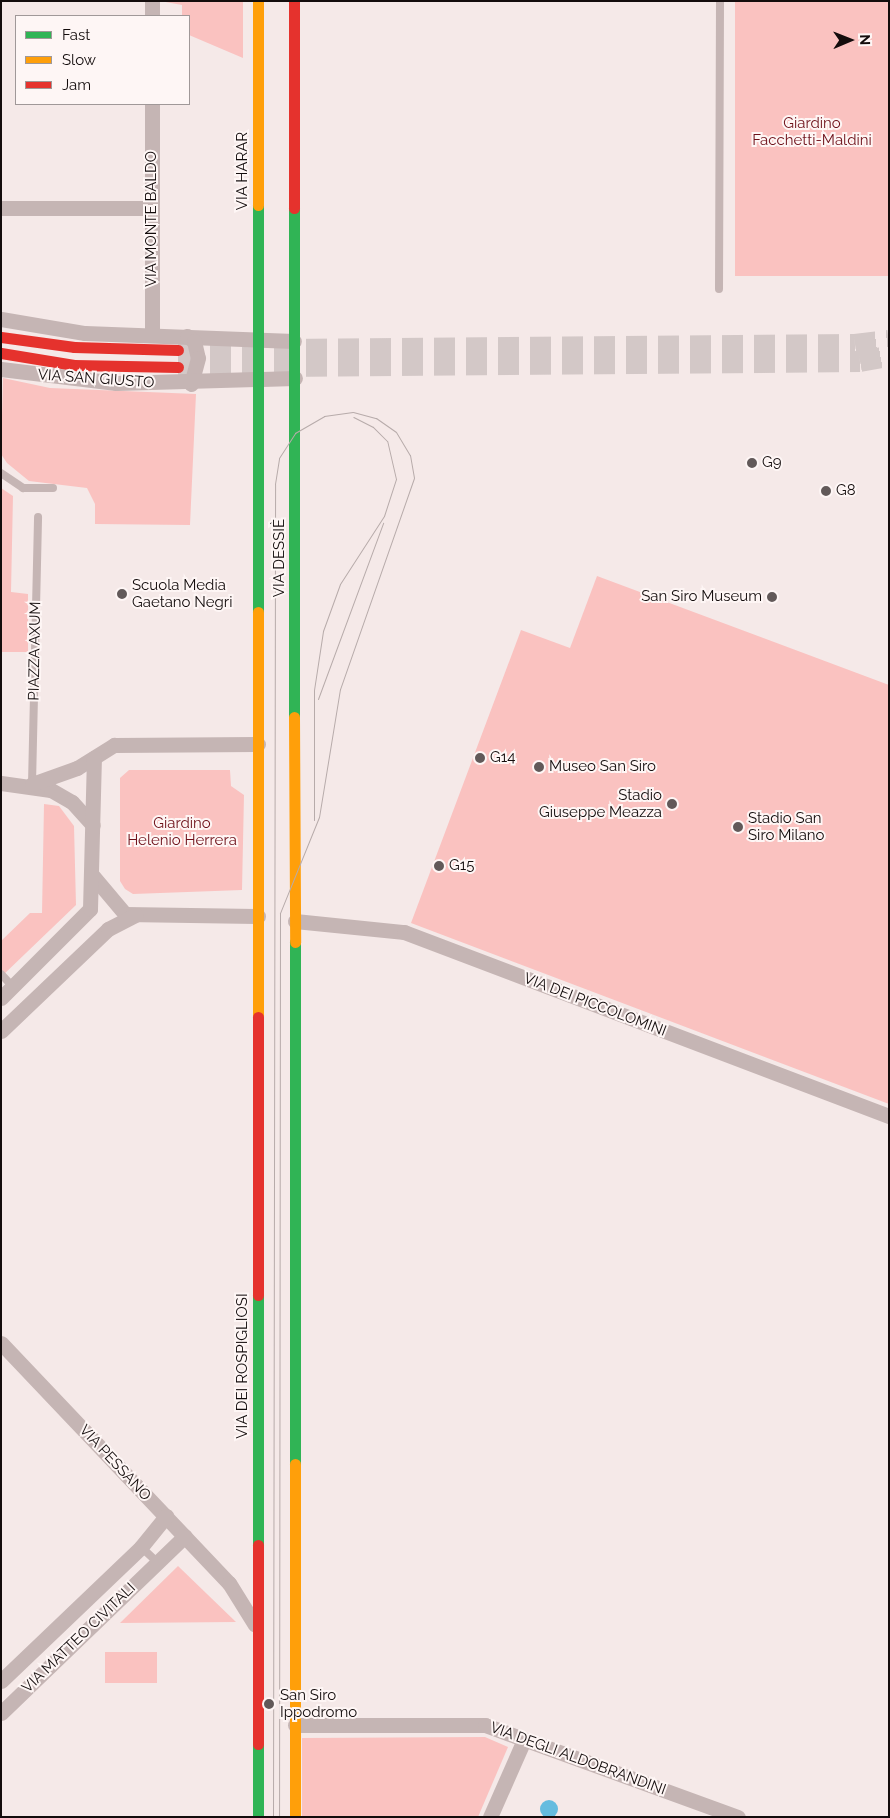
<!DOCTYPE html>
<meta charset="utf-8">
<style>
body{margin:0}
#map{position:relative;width:890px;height:1818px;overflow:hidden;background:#f5e9e8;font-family:Raleway,sans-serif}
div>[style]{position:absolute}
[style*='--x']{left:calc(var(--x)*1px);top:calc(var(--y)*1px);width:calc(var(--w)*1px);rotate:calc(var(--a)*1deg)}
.green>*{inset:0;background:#fac2c0;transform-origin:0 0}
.water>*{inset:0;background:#65bcdf}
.round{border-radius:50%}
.secondary-tunnel>*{height:21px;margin-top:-10.5px;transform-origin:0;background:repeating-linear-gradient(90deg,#d3c8c7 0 21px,transparent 0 32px)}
.lane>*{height:8px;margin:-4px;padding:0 4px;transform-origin:4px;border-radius:4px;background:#c5b5b4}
.street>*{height:15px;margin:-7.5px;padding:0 7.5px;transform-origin:7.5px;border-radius:7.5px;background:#c5b5b4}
.fast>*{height:11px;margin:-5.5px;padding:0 5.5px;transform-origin:5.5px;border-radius:5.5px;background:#30b455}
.slow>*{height:11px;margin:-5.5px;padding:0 5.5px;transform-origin:5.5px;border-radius:5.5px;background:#ff9f0a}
.jam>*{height:11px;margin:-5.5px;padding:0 5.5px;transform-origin:5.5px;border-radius:5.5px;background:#e5322d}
.tram>*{height:1px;margin:-0.5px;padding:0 0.5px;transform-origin:0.5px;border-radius:0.5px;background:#b7abaa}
.dots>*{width:14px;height:14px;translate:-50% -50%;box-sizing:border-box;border:2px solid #fef6f5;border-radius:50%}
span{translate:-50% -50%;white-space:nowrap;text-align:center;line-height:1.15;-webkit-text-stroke:4px #fef6f5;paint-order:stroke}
.park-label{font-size:15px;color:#6e1019}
.street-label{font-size:15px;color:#130c0c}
.poi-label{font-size:15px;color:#130c0c}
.left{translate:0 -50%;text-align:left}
.right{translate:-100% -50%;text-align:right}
.frame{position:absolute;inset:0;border:2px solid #130c0c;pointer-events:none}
.legend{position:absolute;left:15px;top:15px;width:175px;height:90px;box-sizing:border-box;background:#fef6f5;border:1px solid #a09898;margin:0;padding:6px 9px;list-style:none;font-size:15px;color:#130c0c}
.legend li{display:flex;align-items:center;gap:10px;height:25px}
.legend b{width:25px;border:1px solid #a09898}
.north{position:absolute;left:825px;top:15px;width:50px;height:50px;-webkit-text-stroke:4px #fef6f5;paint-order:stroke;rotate:89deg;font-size:14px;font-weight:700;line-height:20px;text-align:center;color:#130c0c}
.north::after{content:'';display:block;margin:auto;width:18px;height:22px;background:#130c0c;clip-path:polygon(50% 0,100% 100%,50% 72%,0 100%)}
</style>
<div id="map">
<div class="green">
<i style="clip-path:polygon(160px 1px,243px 1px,243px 58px,189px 35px,189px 16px,182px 16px,182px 5px)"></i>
<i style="left:735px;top:1px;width:154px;height:275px"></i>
<i style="clip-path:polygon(3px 378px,50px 388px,196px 394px,190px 525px,95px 524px,95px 504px,87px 488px,29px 481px,7px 463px,1px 454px)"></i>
<i style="clip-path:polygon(1px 488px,13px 496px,11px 592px,28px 594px,28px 652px,1px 652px)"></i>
<i style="clip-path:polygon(597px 576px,889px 685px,889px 1104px,411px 923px,521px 630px,570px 648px)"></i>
<i style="clip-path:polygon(129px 770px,230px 770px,231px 786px,244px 795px,242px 890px,133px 894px,125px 889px,120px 881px,120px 778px)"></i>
<i style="clip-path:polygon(44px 804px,59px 806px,74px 826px,76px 905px,1px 977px,1px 941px,30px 913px,42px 913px)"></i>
<i style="clip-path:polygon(178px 1566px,236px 1622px,120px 1623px)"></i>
<i style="left:105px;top:1652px;width:52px;height:31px"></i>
<i style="clip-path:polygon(485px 1737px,508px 1747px,478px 1817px,302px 1817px,302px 1738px)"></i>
</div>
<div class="water">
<i class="round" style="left:540px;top:1800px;width:18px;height:18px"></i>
</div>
<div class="secondary-tunnel">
<i style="--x:178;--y:350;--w:677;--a:-0.51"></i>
<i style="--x:855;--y:344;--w:34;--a:-7"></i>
<i style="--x:178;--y:367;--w:682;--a:-0.5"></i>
<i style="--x:860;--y:361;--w:29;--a:-10"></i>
</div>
<div class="lane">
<i style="--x:719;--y:289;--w:288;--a:-89.8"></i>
<i style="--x:1;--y:473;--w:27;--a:34"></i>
<i style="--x:23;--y:488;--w:30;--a:0"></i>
<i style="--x:32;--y:784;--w:267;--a:-88.7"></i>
<i style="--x:1;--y:974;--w:18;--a:47"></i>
<i style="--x:141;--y:1547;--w:23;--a:43"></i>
</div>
<div class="street">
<i style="--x:152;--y:16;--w:15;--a:-90"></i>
<i style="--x:1;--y:208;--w:151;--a:0"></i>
<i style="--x:1;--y:319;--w:85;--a:9.5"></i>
<i style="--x:85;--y:333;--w:209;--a:2.2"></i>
<i style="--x:152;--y:335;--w:231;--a:-90"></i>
<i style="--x:187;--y:336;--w:9;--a:36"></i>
<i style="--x:194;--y:341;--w:17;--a:77"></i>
<i style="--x:198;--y:358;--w:27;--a:105"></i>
<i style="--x:1;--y:369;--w:116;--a:6.9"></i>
<i style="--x:116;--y:383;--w:179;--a:-1.6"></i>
<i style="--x:1;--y:783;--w:50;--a:8"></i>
<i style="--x:51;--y:790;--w:24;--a:30"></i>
<i style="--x:72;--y:802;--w:31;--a:48"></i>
<i style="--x:32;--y:784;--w:48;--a:-19.6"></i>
<i style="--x:77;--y:768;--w:44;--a:-31.9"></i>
<i style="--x:114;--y:745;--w:144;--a:-0.4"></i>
<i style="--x:93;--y:876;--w:50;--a:49.9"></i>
<i style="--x:125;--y:914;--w:133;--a:0.9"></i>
<i style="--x:295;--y:921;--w:110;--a:5.8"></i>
<i style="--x:404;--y:932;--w:519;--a:20.78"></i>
<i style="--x:1;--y:998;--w:126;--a:-45"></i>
<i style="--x:90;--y:909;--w:151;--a:-88.5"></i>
<i style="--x:1;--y:1031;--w:148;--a:-43.6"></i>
<i style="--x:108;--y:929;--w:31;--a:-27"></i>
<i style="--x:1;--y:1343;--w:331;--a:46.5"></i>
<i style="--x:229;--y:1583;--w:49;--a:58.2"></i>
<i style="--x:1;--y:1681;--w:194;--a:-43.7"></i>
<i style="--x:141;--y:1547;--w:40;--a:-51"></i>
<i style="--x:1;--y:1713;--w:255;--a:-43.9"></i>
<i style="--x:295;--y:1725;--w:190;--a:0"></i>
<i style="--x:485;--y:1725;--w:269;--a:20"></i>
<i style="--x:490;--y:1817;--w:84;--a:-66.2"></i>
</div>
<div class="fast">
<i style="--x:258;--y:205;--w:407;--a:90"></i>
<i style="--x:294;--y:208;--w:509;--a:90"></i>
<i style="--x:295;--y:942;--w:522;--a:90"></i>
<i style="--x:258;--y:1295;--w:250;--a:90"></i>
<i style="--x:258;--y:1744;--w:73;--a:90"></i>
</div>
<div class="slow">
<i style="--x:258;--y:1;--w:204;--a:90"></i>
<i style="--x:258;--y:612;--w:405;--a:90"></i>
<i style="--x:294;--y:717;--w:225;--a:89.7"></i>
<i style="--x:295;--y:1464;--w:353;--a:90"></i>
</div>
<div class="jam">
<i style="--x:294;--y:1;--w:207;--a:90"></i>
<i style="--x:1;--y:337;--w:74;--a:7.8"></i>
<i style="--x:74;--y:347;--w:104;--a:1.7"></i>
<i style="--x:1;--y:353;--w:74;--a:9.3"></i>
<i style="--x:74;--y:365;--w:104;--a:1.1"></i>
<i style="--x:258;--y:1017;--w:278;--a:90"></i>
<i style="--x:258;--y:1545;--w:199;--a:90"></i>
</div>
<div class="tram">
<i style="--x:318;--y:699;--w:188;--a:-69.7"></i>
<i style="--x:314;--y:820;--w:130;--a:-90"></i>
<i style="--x:314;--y:690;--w:60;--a:-81.3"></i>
<i style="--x:323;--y:631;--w:50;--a:-70.1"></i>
<i style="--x:340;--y:584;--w:81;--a:-57.1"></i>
<i style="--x:384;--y:516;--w:39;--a:-72"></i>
<i style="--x:396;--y:479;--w:39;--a:-103"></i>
<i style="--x:387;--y:441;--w:20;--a:-135"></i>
<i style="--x:373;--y:427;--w:22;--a:-153"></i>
<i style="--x:273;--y:1817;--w:1333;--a:-89.91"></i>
<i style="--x:275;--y:484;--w:26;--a:-81"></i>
<i style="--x:279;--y:458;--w:30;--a:-57"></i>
<i style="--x:295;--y:433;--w:34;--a:-30"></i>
<i style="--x:324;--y:416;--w:29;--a:-8"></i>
<i style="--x:353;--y:412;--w:24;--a:15"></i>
<i style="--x:376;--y:418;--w:24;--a:35"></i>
<i style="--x:396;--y:432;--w:27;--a:59"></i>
<i style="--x:410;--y:455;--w:23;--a:80"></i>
<i style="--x:414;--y:478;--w:224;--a:109.3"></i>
<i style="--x:340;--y:689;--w:130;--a:99.3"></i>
<i style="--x:319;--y:817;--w:104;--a:112.1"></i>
<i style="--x:280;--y:913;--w:904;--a:90.06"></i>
</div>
<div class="dots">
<i style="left:752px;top:463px;background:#625959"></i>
<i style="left:826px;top:491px;background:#625959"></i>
<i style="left:122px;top:594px;background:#625959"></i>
<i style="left:772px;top:597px;background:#625959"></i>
<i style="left:480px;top:758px;background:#625959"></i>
<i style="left:539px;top:767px;background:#625959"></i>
<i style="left:672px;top:804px;background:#625959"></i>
<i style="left:738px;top:827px;background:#625959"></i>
<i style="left:439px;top:866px;background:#625959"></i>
<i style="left:269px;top:1704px;background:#625959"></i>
</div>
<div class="park-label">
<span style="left:812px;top:132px">Giardino<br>Facchetti-Maldini</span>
<span style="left:182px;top:832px">Giardino<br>Helenio Herrera</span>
</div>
<div class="street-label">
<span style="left:243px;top:171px;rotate:-90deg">VIA HARAR</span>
<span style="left:152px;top:219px;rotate:-90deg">VIA MONTE BALDO</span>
<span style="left:96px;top:379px;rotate:4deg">VIA SAN GIUSTO</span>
<span style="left:280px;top:558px;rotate:-90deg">VIA DESSIÈ</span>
<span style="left:35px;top:651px;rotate:-89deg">PIAZZA AXUM</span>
<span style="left:595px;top:1005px;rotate:21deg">VIA DEI PICCOLOMINI</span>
<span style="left:243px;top:1366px;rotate:-90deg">VIA DEI ROSPIGLIOSI</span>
<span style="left:115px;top:1463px;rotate:47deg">VIA PESSANO</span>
<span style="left:79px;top:1638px;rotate:-44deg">VIA MATTEO CIVITALI</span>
<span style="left:578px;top:1759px;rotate:20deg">VIA DEGLI ALDOBRANDINI</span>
</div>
<div class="poi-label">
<span class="left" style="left:762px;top:463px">G9</span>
<span class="left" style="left:836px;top:491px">G8</span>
<span class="left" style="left:132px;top:594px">Scuola Media<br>Gaetano Negri</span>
<span class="right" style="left:762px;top:597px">San Siro Museum</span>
<span class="left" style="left:490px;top:758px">G14</span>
<span class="left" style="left:549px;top:767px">Museo San Siro</span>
<span class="right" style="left:662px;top:804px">Stadio<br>Giuseppe Meazza</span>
<span class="left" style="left:748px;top:827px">Stadio San<br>Siro Milano</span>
<span class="left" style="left:449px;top:866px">G15</span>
<span class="left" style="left:280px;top:1704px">San Siro<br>Ippodromo</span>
</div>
<div class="frame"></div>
<ul class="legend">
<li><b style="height:6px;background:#30b455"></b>Fast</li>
<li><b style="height:6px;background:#ff9f0a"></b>Slow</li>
<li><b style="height:6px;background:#e5322d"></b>Jam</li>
</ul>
<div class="north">N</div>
</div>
